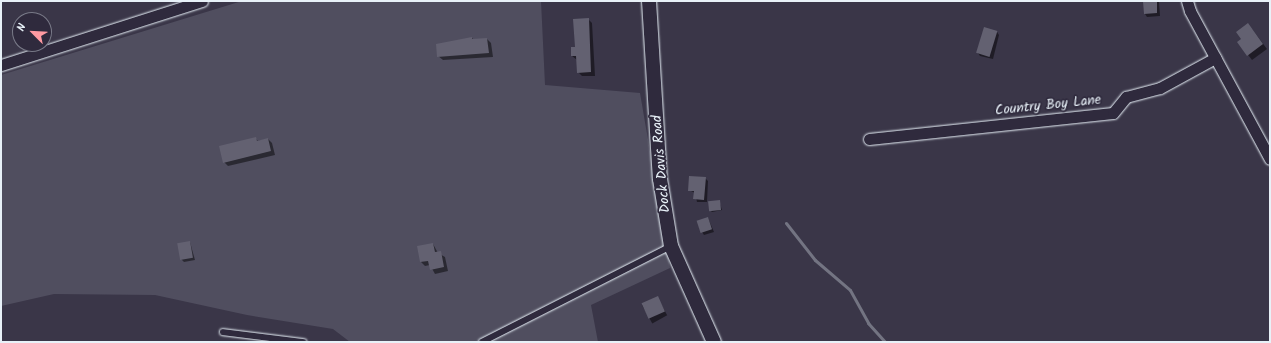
<!DOCTYPE html>
<style>
body{margin:0}
#map{position:relative;width:1271px;height:343px;overflow:hidden;background:#3a3648;font-family:Kalam,sans-serif}
div>[style]{position:absolute}
[style*='--x']{left:calc(var(--x)*1px);top:calc(var(--y)*1px);width:calc(var(--w)*1px);rotate:calc(var(--a)*1deg)}
.green>*{inset:0;background:#504e5f}
.shadow>*{inset:0;background:#0007;transform-origin:0 0}
.stream>*{height:3px;margin:-1.5px;padding:0 1.5px;transform-origin:1.5px;border-radius:1.5px;background:#737482}
.building>*{inset:0;background:#636171;transform-origin:0 0}
.roads{filter:drop-shadow(0 0 1px #e8f1f8) drop-shadow(0 0 1px #e8f1f8)}
.service>*{height:5.5px;margin:-2.75px;padding:0 2.75px;transform-origin:2.75px;border-radius:2.75px;background:#2f2a3d}
.minor>*{height:11px;margin:-5.5px;padding:0 5.5px;transform-origin:5.5px;border-radius:5.5px;background:#2f2a3d}
.tertiary>*{height:14px;margin:-7px;padding:0 7px;transform-origin:7px;border-radius:7px;background:#2f2a3d}
span{translate:-50% -50%;white-space:nowrap;text-align:center;line-height:1.15;-webkit-text-stroke:3.5px #2f2a3d;paint-order:stroke}
.street-label{font-size:14px;color:#e8f1f8}
.frame{position:absolute;inset:0;border:2px solid #e8f1f8;pointer-events:none}
.north{position:absolute;left:12px;top:12px;width:40px;height:40px;box-sizing:border-box;background:#2f2a3d;border:1px solid #797a88;border-radius:50%;rotate:294deg;font-size:11px;font-weight:700;line-height:16px;text-align:center;color:#e8f1f8}
.north::after{content:'';display:block;margin:auto;width:14px;height:18px;background:#ff9aa2;clip-path:polygon(50% 0,100% 100%,50% 72%,0 100%)}
</style>
<div id="map">
<div class="green">
<i style="clip-path:polygon(242px 1px,541px 1px,545px 85px,640px 93px,670px 268px,591px 305px,598px 342px,350px 342px,333px 329px,247px 315px,155px 295px,54px 294px,1px 306px,1px 75px)"></i>
</div>
<div class="shadow">
<i style="clip-path:polygon(1144px 1px,1159px 1px,1160px 16px,1147px 17px,1145px 14px)"></i>
<i style="clip-path:polygon(588px 19px,592px 23px,595px 76px,582px 76px,578px 72px,577px 60px,572px 56px)"></i>
<i style="clip-path:polygon(1252px 29px,1267px 49px,1252px 60px,1239px 43px)"></i>
<i style="clip-path:polygon(997px 32px,999px 35px,993px 59px,980px 56px,978px 53px)"></i>
<i style="clip-path:polygon(472px 38px,474px 40px,487px 39px,491px 43px,493px 57px,443px 60px,438px 56px)"></i>
<i style="clip-path:polygon(255px 138px,258px 141px,268px 139px,272px 143px,275px 155px,228px 166px,224px 162px)"></i>
<i style="clip-path:polygon(705px 178px,708px 181px,707px 202px,697px 202px,695px 193px,689px 190px)"></i>
<i style="clip-path:polygon(719px 201px,722px 210px,712px 212px,711px 211px)"></i>
<i style="clip-path:polygon(708px 218px,714px 232px,704px 235px,702px 232px)"></i>
<i style="clip-path:polygon(190px 242px,195px 260px,184px 262px,181px 259px)"></i>
<i style="clip-path:polygon(433px 244px,438px 253px,445px 257px,448px 271px,435px 274px,430px 265px,425px 266px,421px 262px)"></i>
<i style="left:657px;top:297px;width:21px;height:17px;rotate:61deg"></i>
</div>
<div class="stream">
<i style="--x:786;--y:223;--w:47;--a:51.9"></i>
<i style="--x:815;--y:260;--w:46;--a:40.6"></i>
<i style="--x:850;--y:290;--w:38;--a:61"></i>
<i style="--x:868;--y:323;--w:25;--a:48"></i>
</div>
<div class="building">
<i style="clip-path:polygon(1143px 1px,1157px 1px,1157px 13px,1144px 14px)"></i>
<i style="clip-path:polygon(589px 18px,591px 72px,577px 73px,576px 56px,571px 56px,571px 47px,575px 47px,573px 19px)"></i>
<i style="clip-path:polygon(1248px 23px,1263px 44px,1247px 56px,1237px 42px,1241px 39px,1236px 32px)"></i>
<i style="left:984px;top:27px;width:14px;height:27px;rotate:17deg"></i>
<i style="clip-path:polygon(472px 37px,472px 39px,487px 38px,489px 53px,437px 57px,436px 44px)"></i>
<i style="clip-path:polygon(256px 137px,257px 141px,268px 138px,271px 151px,223px 163px,219px 146px)"></i>
<i style="clip-path:polygon(689px 176px,706px 177px,704px 200px,693px 199px,694px 191px,688px 191px)"></i>
<i style="left:720px;top:200px;width:10px;height:12px;rotate:84deg"></i>
<i style="left:708px;top:217px;width:13px;height:12px;rotate:72deg"></i>
<i style="left:190px;top:241px;width:17px;height:13px;rotate:80deg"></i>
<i style="clip-path:polygon(433px 243px,435px 252px,441px 251px,444px 267px,430px 270px,428px 261px,420px 262px,417px 246px)"></i>
<i style="left:658px;top:296px;width:17px;height:18px;rotate:66deg"></i>
</div>
<div class="roads">
<div class="service">
<i style="--x:223;--y:332;--w:81;--a:7.1"></i>
<i style="--x:482;--y:342;--w:212;--a:-26.9"></i>
</div>
<div class="minor">
<i style="--x:1187;--y:1;--w:10;--a:73"></i>
<i style="--x:1190;--y:11;--w:168;--a:61.6"></i>
<i style="--x:1;--y:65;--w:211;--a:-17.7"></i>
<i style="--x:869;--y:139;--w:245;--a:-6.1"></i>
<i style="--x:1113;--y:113;--w:21;--a:-51"></i>
<i style="--x:1126;--y:97;--w:35;--a:-15"></i>
<i style="--x:1160;--y:88;--w:63;--a:-28.6"></i>
</div>
<div class="tertiary">
<i style="--x:649;--y:1;--w:178;--a:86.5"></i>
<i style="--x:660;--y:179;--w:68;--a:80.7"></i>
<i style="--x:671;--y:246;--w:105;--a:65.9"></i>
</div>
</div>
<div class="street-label">
<span style="left:1048px;top:105px;rotate:-6deg">Country Boy Lane</span>
<span style="left:661px;top:164px;rotate:-95deg">Dock Davis Road</span>
</div>
<div class="frame"></div>
<div class="north">N</div>
</div>
